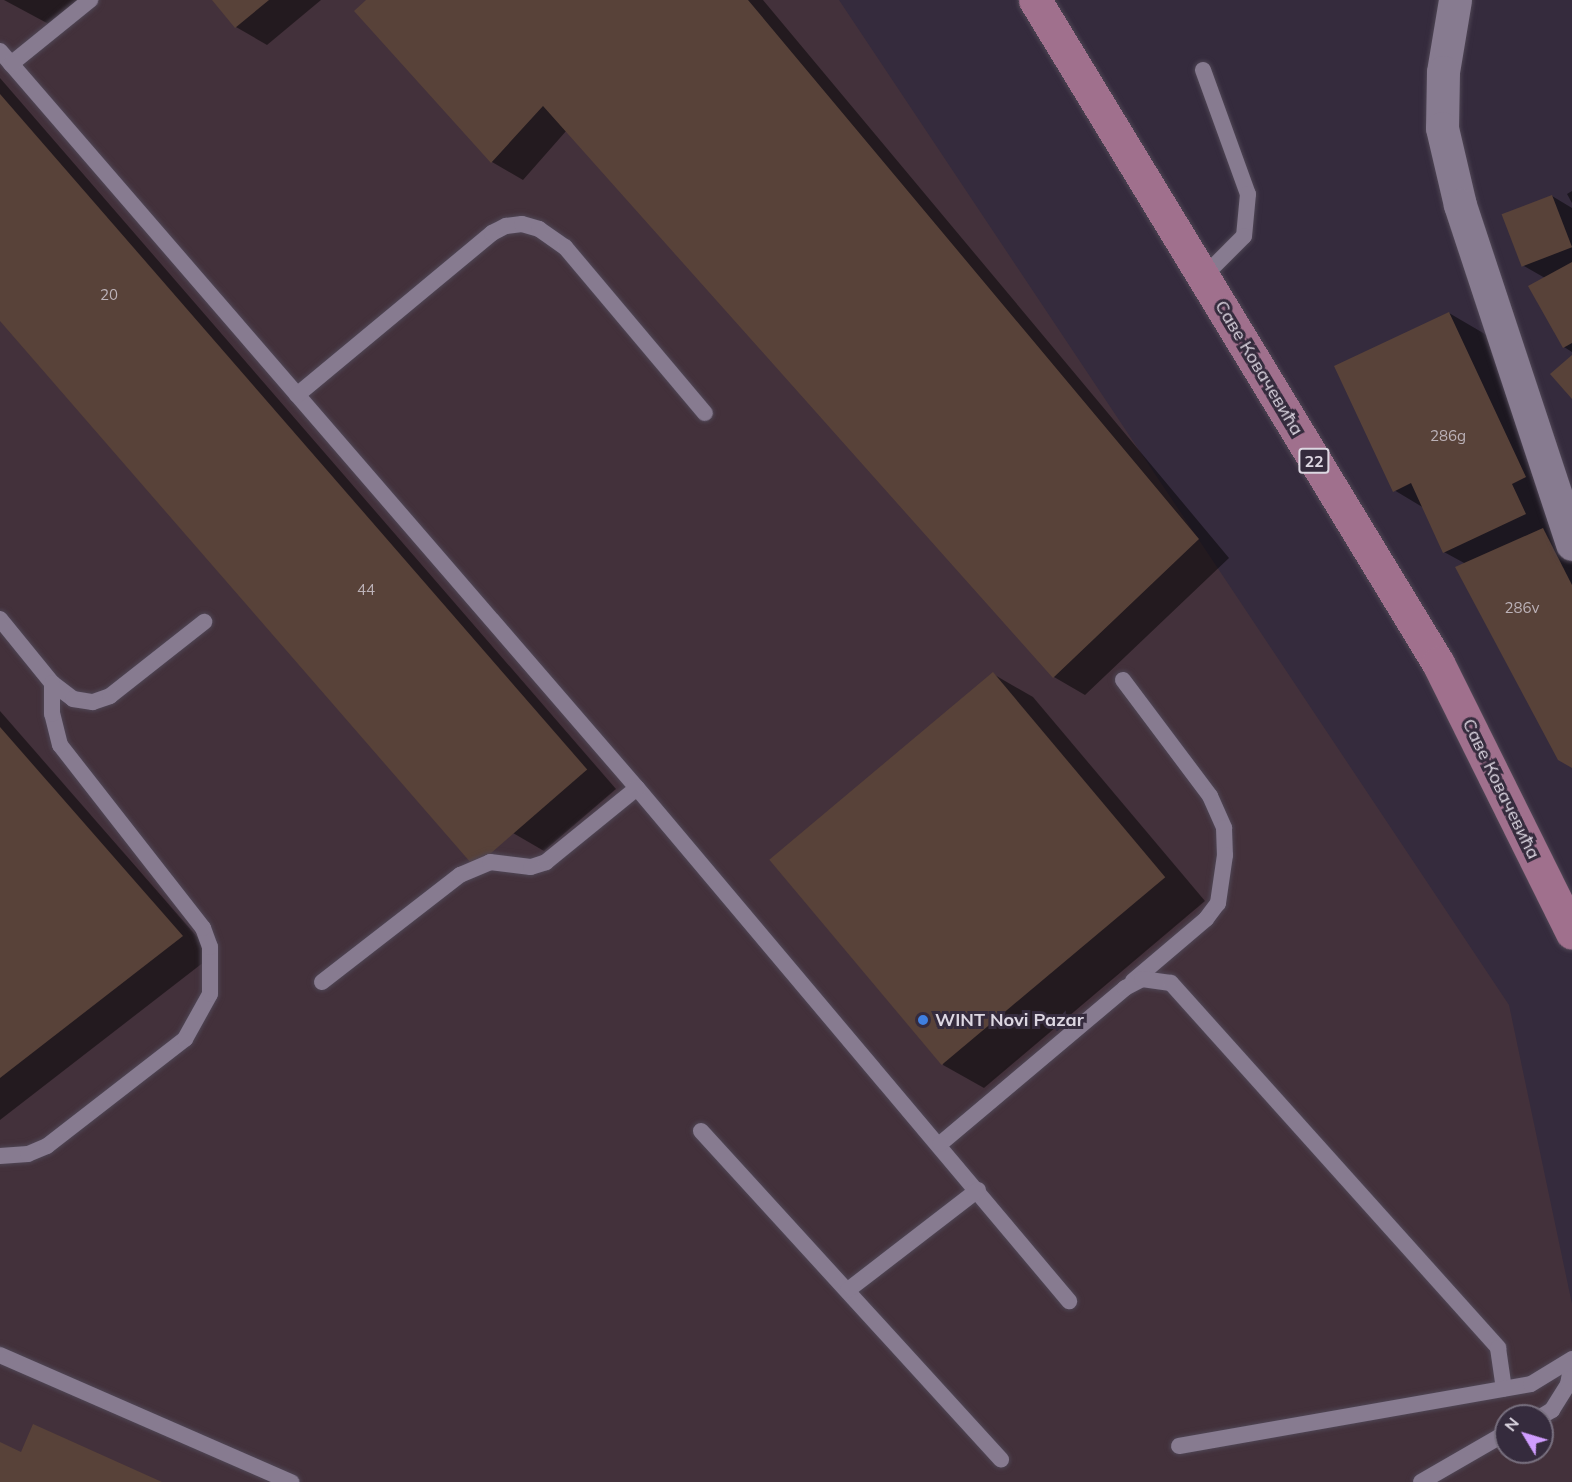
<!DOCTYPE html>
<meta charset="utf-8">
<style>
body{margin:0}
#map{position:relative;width:1572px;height:1482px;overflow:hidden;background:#352b3d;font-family:Mulish,sans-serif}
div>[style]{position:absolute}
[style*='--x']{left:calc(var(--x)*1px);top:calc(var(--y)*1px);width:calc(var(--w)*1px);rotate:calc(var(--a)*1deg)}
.industrial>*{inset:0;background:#43313b}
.shadow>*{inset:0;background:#0007}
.building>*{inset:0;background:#584239;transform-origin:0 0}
.roads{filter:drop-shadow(0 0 2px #4f4655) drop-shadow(0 0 2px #4f4655)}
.service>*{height:16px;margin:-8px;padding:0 8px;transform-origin:8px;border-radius:8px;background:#877b90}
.minor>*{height:33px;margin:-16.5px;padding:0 16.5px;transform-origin:16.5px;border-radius:16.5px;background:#877b90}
.primary>*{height:33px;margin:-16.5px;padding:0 16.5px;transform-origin:16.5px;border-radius:16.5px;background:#a0708d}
.dots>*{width:16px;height:16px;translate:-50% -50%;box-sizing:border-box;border:3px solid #352b3d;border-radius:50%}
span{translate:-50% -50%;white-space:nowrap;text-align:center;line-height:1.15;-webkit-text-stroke:6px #352b3d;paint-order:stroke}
.number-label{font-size:15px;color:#bcb2b8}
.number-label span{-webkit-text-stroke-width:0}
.shield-label span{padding:2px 4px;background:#352b3d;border:2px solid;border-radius:4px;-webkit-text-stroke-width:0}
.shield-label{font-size:16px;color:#ddd7e2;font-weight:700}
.street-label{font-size:18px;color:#ddd7e2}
.poi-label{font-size:18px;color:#ddd7e2;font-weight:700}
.left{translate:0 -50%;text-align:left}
.north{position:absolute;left:1494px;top:1404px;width:60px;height:60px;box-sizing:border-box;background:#352b3d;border:2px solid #78707f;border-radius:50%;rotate:308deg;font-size:16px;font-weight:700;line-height:24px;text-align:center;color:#ddd7e2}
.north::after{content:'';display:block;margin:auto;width:21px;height:27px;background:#d09dff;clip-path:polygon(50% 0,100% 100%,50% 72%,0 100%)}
</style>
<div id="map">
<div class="industrial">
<i style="clip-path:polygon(evenodd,0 0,839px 0,1509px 1005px,1572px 1304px,1572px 1482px,0 1482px,0 0,1506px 1416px,1542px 1416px,1542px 1452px,1506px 1452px,1506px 1416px)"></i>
</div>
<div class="shadow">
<i style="clip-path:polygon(4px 0,80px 0,58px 29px)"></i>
<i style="clip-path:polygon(214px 0,321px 0,267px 45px,236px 27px)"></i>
<i style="clip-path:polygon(368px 0,763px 0,1229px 558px,1085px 695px,1054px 677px,567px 130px,523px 180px,492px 162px)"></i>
<i style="clip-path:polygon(0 78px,616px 789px,544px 851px,513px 833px,0 241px)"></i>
<i style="clip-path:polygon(1572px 191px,1572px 203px,1567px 194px)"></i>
<i style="clip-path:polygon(1552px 196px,1572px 208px,1572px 352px,1564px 347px,1545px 278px,1524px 266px)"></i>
<i style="clip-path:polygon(1449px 313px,1490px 337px,1572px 547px,1572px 767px,1466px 564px,1444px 552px,1424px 508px,1394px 490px)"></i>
<i style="clip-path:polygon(993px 674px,1033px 697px,1205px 901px,984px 1088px,943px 1065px)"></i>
<i style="clip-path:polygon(0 711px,213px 955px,0 1120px)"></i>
</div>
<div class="building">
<i style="clip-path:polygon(212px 0,269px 0,235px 28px)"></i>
<i style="clip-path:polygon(366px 0,748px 0,1199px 539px,1053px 678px,543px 106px,491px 163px,354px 11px)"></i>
<i style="left:0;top:94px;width:895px;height:149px;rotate:49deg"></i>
<i style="left:1552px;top:195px;width:56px;height:54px;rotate:69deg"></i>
<i style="clip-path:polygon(1572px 262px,1572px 343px,1563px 348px,1528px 286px)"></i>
<i style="clip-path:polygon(1449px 312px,1526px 477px,1512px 484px,1526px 514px,1443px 553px,1411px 483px,1393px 492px,1334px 366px)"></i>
<i style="clip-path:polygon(1572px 355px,1572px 399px,1550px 374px)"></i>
<i style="clip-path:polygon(1543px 528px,1572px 585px,1572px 768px,1558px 760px,1455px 567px)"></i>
<i style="left:993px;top:672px;width:268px;height:292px;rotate:50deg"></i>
<i style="clip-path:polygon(0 727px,183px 936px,0 1078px)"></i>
<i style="clip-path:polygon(33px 1424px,162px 1482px,0 1482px,0 1442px,21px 1452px)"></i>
</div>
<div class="roads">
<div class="service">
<i style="--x:0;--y:51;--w:974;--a:49.16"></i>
<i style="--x:637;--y:788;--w:671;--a:49.9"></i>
<i style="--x:11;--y:64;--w:102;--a:-39"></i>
<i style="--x:1203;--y:70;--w:132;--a:70.1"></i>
<i style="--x:1248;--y:194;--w:42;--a:95.4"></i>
<i style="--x:1244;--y:236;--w:57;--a:135"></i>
<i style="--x:297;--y:395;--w:254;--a:-39.7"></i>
<i style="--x:492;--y:233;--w:16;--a:-27"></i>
<i style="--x:506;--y:226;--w:16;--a:-7"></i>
<i style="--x:522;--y:224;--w:18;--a:16"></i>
<i style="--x:539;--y:229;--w:32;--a:35"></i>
<i style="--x:565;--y:247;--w:217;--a:49.9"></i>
<i style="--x:0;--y:619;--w:82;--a:50.9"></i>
<i style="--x:52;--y:683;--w:26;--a:37"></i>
<i style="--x:73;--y:699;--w:20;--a:9"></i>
<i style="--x:93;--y:702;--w:18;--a:-19"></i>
<i style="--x:110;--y:696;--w:120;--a:-38.2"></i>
<i style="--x:1123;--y:680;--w:145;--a:53.1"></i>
<i style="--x:1210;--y:796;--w:35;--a:66"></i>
<i style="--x:1224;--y:828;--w:27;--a:88"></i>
<i style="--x:1225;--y:855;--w:49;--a:98.3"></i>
<i style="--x:1218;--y:903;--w:20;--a:127"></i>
<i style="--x:1206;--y:919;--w:96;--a:139.7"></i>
<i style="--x:322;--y:982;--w:175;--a:-37.8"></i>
<i style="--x:460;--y:875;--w:33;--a:-23"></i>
<i style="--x:490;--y:862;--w:41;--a:7"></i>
<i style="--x:531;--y:867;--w:16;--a:-18"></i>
<i style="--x:546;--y:862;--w:117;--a:-39.1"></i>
<i style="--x:701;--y:1131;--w:445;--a:47.6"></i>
<i style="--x:940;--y:1144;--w:242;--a:-40.1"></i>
<i style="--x:1125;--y:988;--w:19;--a:-28"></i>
<i style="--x:1142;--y:979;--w:29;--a:8"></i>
<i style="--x:1171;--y:983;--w:490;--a:48.1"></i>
<i style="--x:1498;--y:1348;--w:41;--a:81.7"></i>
<i style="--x:0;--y:1156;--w:28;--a:-4"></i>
<i style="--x:28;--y:1154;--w:21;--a:-23"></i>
<i style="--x:47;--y:1146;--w:175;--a:-37.8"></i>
<i style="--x:185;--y:1039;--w:51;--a:-60.9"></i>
<i style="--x:210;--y:994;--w:47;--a:-90"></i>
<i style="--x:210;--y:947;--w:20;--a:-110"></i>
<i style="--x:203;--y:928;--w:232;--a:-128"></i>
<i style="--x:60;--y:745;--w:32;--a:-104"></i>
<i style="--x:52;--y:714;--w:31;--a:-90"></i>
<i style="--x:848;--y:1290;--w:164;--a:-37.6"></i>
<i style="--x:0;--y:1355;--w:318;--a:23.6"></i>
<i style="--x:1542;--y:1416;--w:12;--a:-31"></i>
<i style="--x:1552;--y:1410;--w:31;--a:-58"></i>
<i style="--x:1568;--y:1384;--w:21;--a:-79"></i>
<i style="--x:1179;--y:1446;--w:357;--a:-10"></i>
<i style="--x:1531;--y:1384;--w:48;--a:-31.4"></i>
<i style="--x:1421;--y:1482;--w:98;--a:-30"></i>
</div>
<div class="minor">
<i style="--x:1455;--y:0;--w:73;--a:99.5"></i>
<i style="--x:1443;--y:72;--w:56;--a:91"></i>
<i style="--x:1442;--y:128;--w:79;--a:76.8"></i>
<i style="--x:1460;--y:205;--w:357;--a:71.7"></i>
</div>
<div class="primary">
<i style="--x:1035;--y:0;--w:776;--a:58.71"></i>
<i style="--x:1438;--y:663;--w:301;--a:63.6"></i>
</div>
</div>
<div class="dots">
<i style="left:923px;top:1020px;background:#3f7fe0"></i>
</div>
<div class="number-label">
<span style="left:109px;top:295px">20</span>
<span style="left:1448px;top:436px">286g</span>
<span style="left:366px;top:590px">44</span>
<span style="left:1522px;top:608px">286v</span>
</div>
<div class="shield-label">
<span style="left:1314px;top:461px">22</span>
</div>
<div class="street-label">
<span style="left:1259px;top:368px;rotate:59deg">Саве Ковачевића</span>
<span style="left:1501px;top:789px;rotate:64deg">Саве Ковачевића</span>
</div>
<div class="poi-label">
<span class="left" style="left:935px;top:1020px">WINT Novi Pazar</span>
</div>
<div class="north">N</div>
</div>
